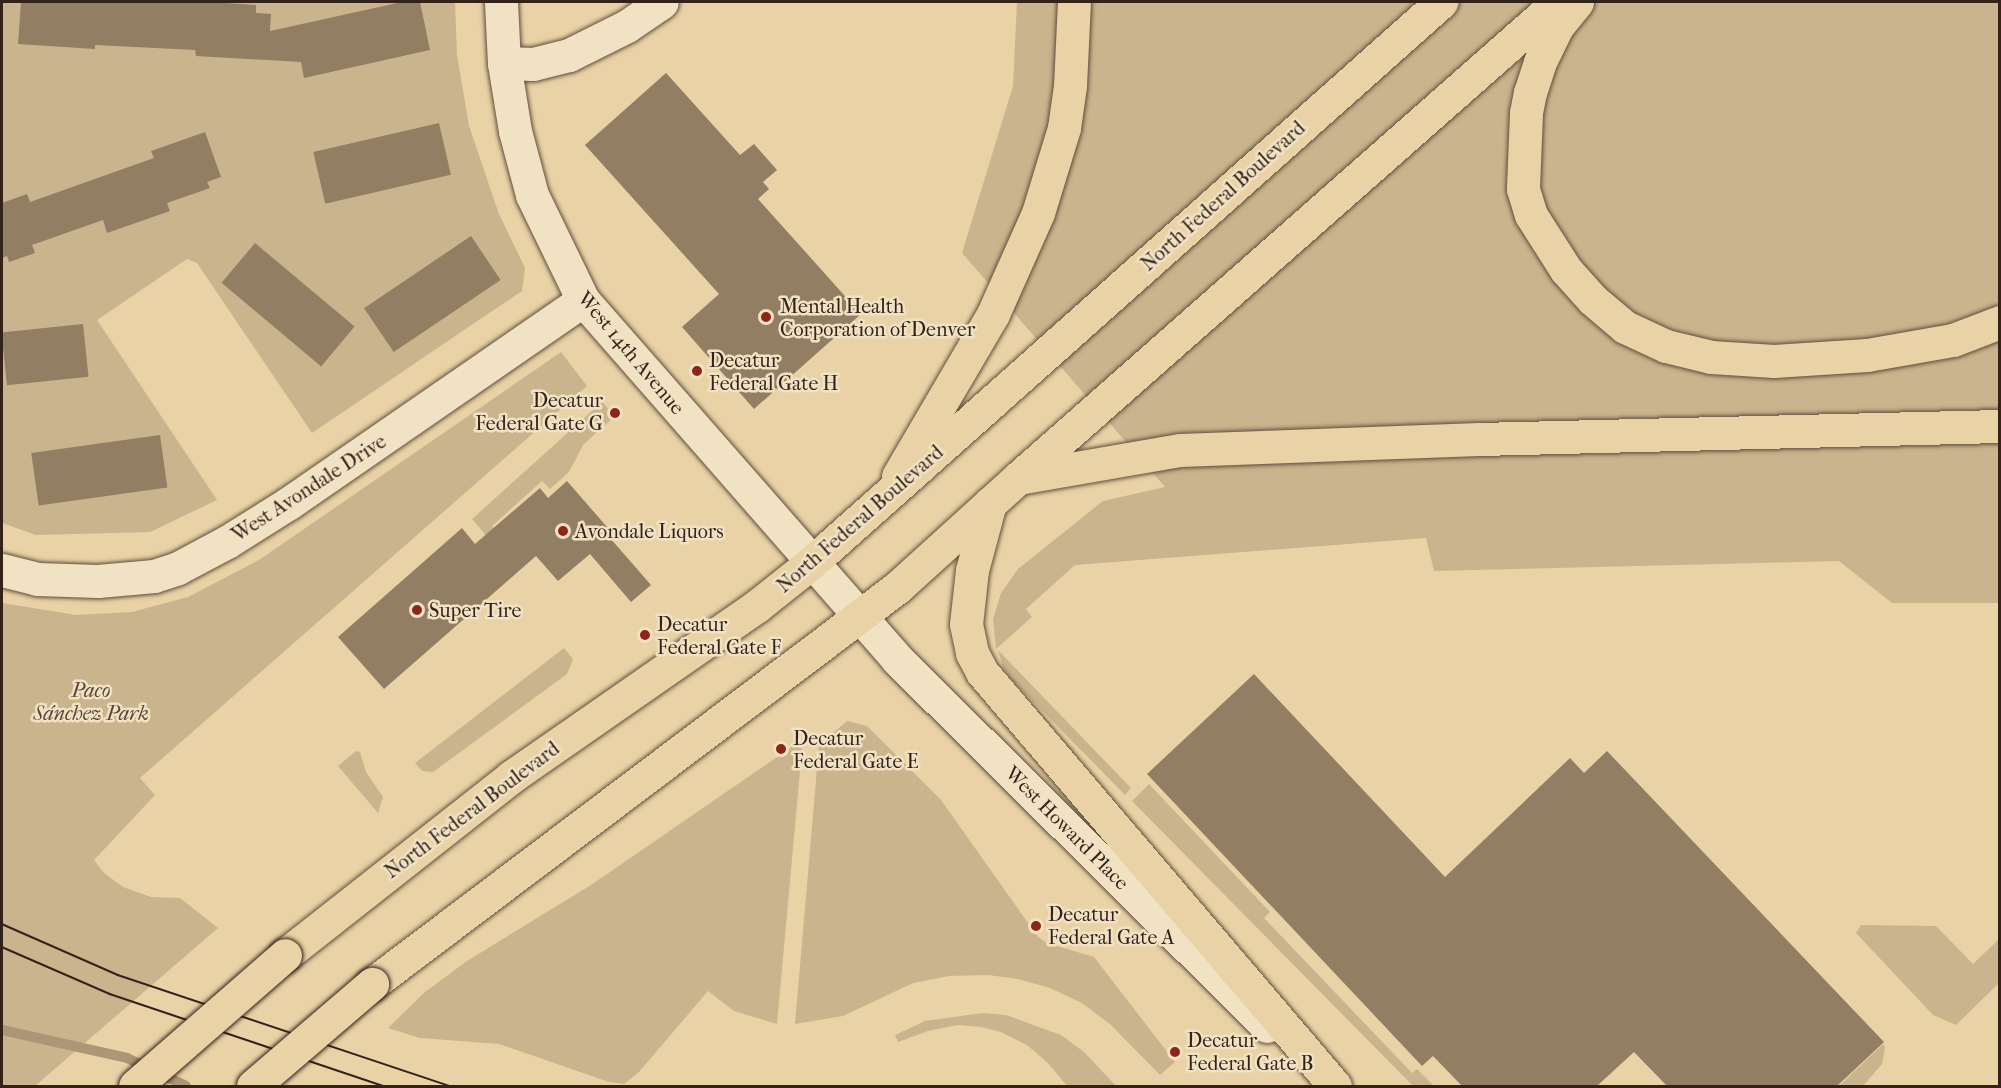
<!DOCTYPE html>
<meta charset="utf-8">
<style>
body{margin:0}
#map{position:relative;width:2001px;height:1088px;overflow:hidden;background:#e9d2a5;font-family:"IM FELL French Canon",serif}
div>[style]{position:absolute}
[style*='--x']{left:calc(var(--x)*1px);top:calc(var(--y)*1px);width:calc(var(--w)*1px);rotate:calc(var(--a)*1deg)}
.green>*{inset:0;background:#cab48d}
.stream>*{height:10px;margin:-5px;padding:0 5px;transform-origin:5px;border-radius:5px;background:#ab9676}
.building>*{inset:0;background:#927e62;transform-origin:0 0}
.roads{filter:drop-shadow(0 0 2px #604e3d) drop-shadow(0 0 2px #604e3d)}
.minor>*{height:33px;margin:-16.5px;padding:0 16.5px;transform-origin:16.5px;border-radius:16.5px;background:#f1e2c4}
.major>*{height:33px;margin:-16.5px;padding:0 16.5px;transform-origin:16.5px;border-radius:16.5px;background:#e9d2a5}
.tram>*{height:1.5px;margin:-0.75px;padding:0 0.75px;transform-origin:0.75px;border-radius:0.75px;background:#33221a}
.bridges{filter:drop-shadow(0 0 2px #33221a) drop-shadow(0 0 2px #33221a)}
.major-bridge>*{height:33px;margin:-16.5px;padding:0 16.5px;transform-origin:16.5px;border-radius:16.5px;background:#e9d2a5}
.dots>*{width:16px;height:16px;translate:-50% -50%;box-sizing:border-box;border:3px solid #f1e2c4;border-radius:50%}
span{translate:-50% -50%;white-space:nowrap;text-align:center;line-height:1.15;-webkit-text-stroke:5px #f1e2c4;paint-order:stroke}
.street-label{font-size:20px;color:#33221a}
.poi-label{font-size:20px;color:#33221a}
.left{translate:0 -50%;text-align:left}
.right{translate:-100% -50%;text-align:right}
.park-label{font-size:20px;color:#594637;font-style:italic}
.frame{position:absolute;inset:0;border:3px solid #33221a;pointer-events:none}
</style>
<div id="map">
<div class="green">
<i style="clip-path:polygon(2px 2px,455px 2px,457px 55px,469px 126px,499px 214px,525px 268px,522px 291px,312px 433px,197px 263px,187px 259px,97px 320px,217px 500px,150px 532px,36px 535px,2px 523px)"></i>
<i style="clip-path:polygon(1017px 2px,1999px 2px,1999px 603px,1892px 603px,1839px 561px,1434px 571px,1426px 538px,1075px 565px,1026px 609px,1032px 617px,996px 649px,993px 619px,1001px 593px,1018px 569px,1103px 501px,1165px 487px,962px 253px,1013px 86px)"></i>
<i style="clip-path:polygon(561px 352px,587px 386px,140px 778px,155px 795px,94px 860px,104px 873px,123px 887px,151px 897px,180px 898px,218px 928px,35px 1086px,2px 1086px,2px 603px,76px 615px,132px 612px,188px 597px,259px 560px)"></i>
<i style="clip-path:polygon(602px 402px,615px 416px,583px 445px,569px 472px,550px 489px,542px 481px,492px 526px,504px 539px,495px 546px,472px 519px)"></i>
<i style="clip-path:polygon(564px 648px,573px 659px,567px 674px,433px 772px,422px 771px,415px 763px)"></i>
<i style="clip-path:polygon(998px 650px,1131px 788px,1125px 795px,1013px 681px,1003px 668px)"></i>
<i style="clip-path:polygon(847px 721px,867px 726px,941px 800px,1038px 937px,1047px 943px,1094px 957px,1175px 1062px,1160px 1075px,1110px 1024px,1082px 1003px,1050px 988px,1018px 979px,988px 975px,949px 976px,913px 983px,843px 1016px,795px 1024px,819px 745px)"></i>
<i style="clip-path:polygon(796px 744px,802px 749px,777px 1024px,734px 1011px,708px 991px,639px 1072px,624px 1084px,609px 1082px,499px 1044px,420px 1038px,388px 1028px,425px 992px,467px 961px,591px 885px)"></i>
<i style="clip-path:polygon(356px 751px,360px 752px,366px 772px,383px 797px,378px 813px,338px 766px)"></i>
<i style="clip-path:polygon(1149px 784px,1270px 912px,1264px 918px,1412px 1073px,1417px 1069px,1434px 1086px,1413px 1086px,1132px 801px)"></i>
<i style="clip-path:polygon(1861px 925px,1936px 926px,1973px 964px,1999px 939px,1999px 983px,1956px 1025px,1933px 1015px,1856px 933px)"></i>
<i style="clip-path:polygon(982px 1013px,1006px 1015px,1061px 1035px,1084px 1052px,1116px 1086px,1067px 1086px,1048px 1063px,1027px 1045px,1001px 1032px,981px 1027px,958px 1025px,928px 1031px,898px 1042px,895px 1035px,925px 1021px)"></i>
<i style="clip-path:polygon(1883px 1044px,1885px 1047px,1882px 1064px,1863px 1086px,1839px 1086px)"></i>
</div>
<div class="stream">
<i style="--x:2;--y:1030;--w:128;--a:12.6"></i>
<i style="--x:127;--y:1058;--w:65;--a:25.4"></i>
</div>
<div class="building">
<i style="clip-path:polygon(21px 2px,211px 2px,256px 5px,256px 13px,271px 14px,270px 31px,402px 2px,420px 2px,430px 50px,304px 78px,301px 62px,196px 56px,195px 50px,95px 45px,95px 49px,18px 44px)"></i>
<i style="clip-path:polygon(666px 73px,740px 155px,754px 144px,777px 170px,763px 182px,769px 189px,758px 199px,861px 314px,754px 409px,682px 327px,719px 294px,585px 145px)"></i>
<i style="left:439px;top:123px;width:53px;height:129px;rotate:77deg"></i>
<i style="clip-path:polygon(205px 132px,221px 177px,207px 182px,210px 188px,167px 203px,170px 211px,107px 233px,103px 220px,32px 245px,35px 253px,9px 262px,7px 256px,2px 258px,2px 203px,27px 194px,30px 202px,154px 158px,151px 151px)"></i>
<i style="left:471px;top:236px;width:53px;height:129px;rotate:56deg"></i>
<i style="left:255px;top:243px;width:130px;height:52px;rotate:40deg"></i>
<i style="left:83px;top:324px;width:53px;height:82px;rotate:84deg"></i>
<i style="left:160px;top:435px;width:53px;height:130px;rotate:82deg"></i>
<i style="clip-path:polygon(567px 481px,614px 535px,610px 538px,651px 585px,631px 602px,590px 554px,558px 581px,536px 556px,384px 689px,338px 637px,462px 528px,475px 544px,540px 488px,548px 498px)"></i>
<i style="clip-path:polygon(1254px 674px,1445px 877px,1570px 758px,1584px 773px,1607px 751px,1884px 1042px,1837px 1086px,1667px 1086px,1634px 1052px,1597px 1086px,1462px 1086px,1433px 1056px,1422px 1066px,1147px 774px)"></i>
</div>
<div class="roads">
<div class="minor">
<i style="--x:501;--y:2;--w:61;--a:87.2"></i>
<i style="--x:504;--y:63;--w:69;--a:80.8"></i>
<i style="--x:515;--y:131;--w:66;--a:75.1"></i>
<i style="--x:532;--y:195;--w:117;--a:64.1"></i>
<i style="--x:583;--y:300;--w:477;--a:48.8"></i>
<i style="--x:897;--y:659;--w:521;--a:44.77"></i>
<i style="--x:504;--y:63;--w:29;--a:2"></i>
<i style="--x:533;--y:64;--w:37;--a:-14"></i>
<i style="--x:569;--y:55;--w:65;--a:-26.6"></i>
<i style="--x:627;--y:26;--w:42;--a:-34.4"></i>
<i style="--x:2;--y:570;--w:36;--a:14"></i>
<i style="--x:37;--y:579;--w:61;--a:1.9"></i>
<i style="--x:98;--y:581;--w:56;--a:-5.1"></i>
<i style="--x:154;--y:576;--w:25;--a:-18"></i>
<i style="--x:178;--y:568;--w:55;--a:-28"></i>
<i style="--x:227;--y:542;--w:73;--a:-32.2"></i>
<i style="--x:289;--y:503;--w:357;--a:-34.6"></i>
</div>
<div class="major">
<i style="--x:1577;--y:2;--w:32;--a:129"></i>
<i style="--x:1557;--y:27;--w:39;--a:116"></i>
<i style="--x:1540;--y:62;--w:32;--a:108"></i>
<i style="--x:1530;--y:92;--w:21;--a:101"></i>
<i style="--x:1526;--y:113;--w:76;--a:92.3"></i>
<i style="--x:1523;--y:189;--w:27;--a:73"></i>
<i style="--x:1531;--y:215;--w:65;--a:57.5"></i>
<i style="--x:1566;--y:270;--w:40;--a:48"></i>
<i style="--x:1593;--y:300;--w:42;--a:40.2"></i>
<i style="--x:1625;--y:327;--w:45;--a:24.9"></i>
<i style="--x:1666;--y:346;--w:46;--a:13.7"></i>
<i style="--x:1711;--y:357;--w:63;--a:3.6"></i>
<i style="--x:1774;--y:361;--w:93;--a:-3.7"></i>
<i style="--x:1867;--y:355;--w:87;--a:-9.9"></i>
<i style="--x:1953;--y:340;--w:50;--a:-21"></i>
<i style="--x:898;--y:476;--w:188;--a:-59.6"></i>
<i style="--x:993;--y:314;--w:111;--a:-66"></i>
<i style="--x:1038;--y:213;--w:89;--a:-73"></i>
<i style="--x:1064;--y:128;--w:42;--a:-81.9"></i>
<i style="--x:1070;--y:86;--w:84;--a:-87.3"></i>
<i style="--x:1018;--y:478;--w:164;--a:-9.8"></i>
<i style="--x:1180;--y:450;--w:299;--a:-2.1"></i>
<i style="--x:1479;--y:439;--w:521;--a:-1.43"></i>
<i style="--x:990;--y:503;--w:69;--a:105"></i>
<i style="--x:972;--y:570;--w:54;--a:96.3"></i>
<i style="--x:966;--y:624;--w:30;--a:78"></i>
<i style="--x:972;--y:653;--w:21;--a:62"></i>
<i style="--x:982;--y:672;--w:544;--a:49.55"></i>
<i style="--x:285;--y:955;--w:288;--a:-38.2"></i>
<i style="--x:511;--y:777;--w:300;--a:-34.8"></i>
<i style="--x:757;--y:606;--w:69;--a:-38.5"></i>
<i style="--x:811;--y:563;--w:844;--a:-41.68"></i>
<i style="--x:372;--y:984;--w:659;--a:-37.04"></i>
<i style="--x:898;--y:587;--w:162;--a:-42.2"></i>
<i style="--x:1018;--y:478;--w:720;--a:-41.4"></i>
</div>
</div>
<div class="tram">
<i style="--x:2;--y:924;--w:127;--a:23.7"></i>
<i style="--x:118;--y:975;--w:349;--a:18.5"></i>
<i style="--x:2;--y:947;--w:118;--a:23.5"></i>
<i style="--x:110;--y:994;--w:288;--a:18.6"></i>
</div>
<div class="bridges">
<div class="major-bridge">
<i style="--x:135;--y:1086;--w:199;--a:-41.1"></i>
<i style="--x:253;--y:1086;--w:157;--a:-40.6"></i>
</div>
</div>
<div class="dots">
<i style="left:766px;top:317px;background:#8f2418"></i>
<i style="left:697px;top:371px;background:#8f2418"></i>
<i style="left:615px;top:413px;background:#8f2418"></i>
<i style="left:563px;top:531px;background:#8f2418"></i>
<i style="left:417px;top:610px;background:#8f2418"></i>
<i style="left:645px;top:635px;background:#8f2418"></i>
<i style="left:781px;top:749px;background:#8f2418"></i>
<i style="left:1036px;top:926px;background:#8f2418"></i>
<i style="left:1175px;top:1052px;background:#8f2418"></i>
</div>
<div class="street-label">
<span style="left:1223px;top:196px;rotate:-42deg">North Federal Boulevard</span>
<span style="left:631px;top:353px;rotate:50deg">West 14th Avenue</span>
<span style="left:309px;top:488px;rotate:-33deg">West Avondale Drive</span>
<span style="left:860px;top:519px;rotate:-41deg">North Federal Boulevard</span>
<span style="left:472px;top:810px;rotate:-37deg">North Federal Boulevard</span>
<span style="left:1067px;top:828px;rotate:45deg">West Howard Place</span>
</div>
<div class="poi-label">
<span class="left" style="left:780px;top:318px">Mental Health<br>Corporation of Denver</span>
<span class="left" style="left:709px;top:372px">Decatur<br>Federal Gate H</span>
<span class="right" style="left:603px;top:412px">Decatur<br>Federal Gate G</span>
<span class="left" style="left:575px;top:531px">Avondale Liquors</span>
<span class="left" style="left:429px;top:610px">Super Tire</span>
<span class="left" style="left:657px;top:636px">Decatur<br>Federal Gate F</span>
<span class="left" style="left:793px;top:750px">Decatur<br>Federal Gate E</span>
<span class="left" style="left:1048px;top:926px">Decatur<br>Federal Gate A</span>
<span class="left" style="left:1187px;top:1052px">Decatur<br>Federal Gate B</span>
</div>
<div class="park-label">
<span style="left:91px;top:702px">Paco<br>Sánchez Park</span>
</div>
<div class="frame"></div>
</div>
